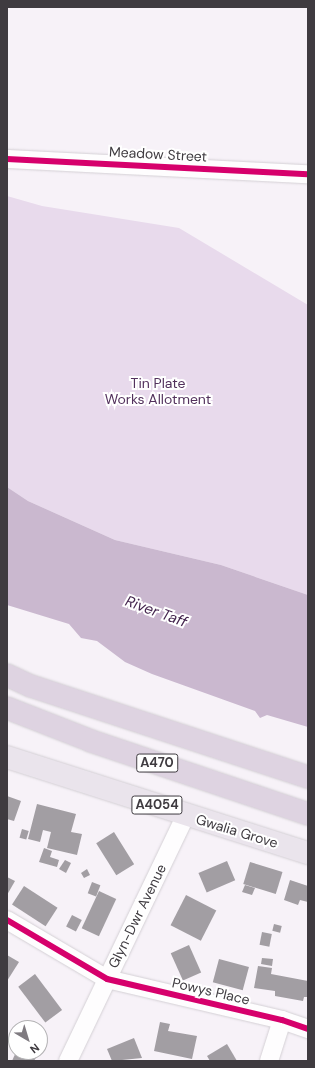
<!DOCTYPE html>
<style>
body{margin:0}
#map{position:relative;width:315px;height:1068px;overflow:hidden;background:#f7f2f8;font-family:"DM Sans",sans-serif}
div>[style]{position:absolute}
[style*='--x']{left:calc(var(--x)*1px);top:calc(var(--y)*1px);width:calc(var(--w)*1px);rotate:calc(var(--a)*1deg)}
.green>*{inset:0;background:#e8daec}
.water>*{inset:0;background:#cab8cf}
.building>*{inset:0;background:#a29ea3;transform-origin:0 0}
.roads{filter:drop-shadow(0 0 1px #d4d0d5) drop-shadow(0 0 1px #d4d0d5)}
.minor>*{height:18px;margin:-9px;padding:0 9px;transform-origin:9px;border-radius:9px;background:#fefdfe}
.major>*{height:22px;margin:-11px;padding:0 11px;transform-origin:11px;border-radius:11px;background:#eae4ec}
.highway>*{height:22px;margin:-11px;padding:0 11px;transform-origin:11px;border-radius:11px;background:#ded3e1}
.cycleway>*{height:6px;margin:-3px;padding:0 3px;transform-origin:3px;border-radius:3px;background:#d6006c}
span{translate:-50% -50%;white-space:nowrap;text-align:center;line-height:1.15;-webkit-text-stroke:4px #fff;paint-order:stroke}
.shield-label span{padding:1px 3px;background:#fff;border:1px solid;border-radius:3px;-webkit-text-stroke-width:0}
.shield-label{font-size:13px;color:#3f3b40;font-weight:700}
.street-label{font-size:14px;color:#3f3b40}
.park-label{font-size:14px;color:#52315c}
.water-label{font-size:15px;color:#44254e;font-style:italic}
.frame{position:absolute;inset:0;border:8px solid #3f3b40;pointer-events:none}
.north{position:absolute;left:8px;top:1020px;width:40px;height:40px;box-sizing:border-box;background:#fff;border:1px solid #b2b1b3;border-radius:50%;rotate:142deg;font-size:11px;font-weight:700;line-height:16px;text-align:center;color:#3f3b40}
.north::after{content:'';display:block;margin:auto;width:14px;height:18px;background:#7f7b80;clip-path:polygon(50% 0,100% 100%,50% 72%,0 100%)}
</style>
<div id="map">
<div class="green">
<i style="clip-path:polygon(7px 196px,42px 206px,179px 228px,308px 305px,308px 595px,221px 565px,115px 540px,28px 501px,7px 487px)"></i>
</div>
<div class="water">
<i style="clip-path:polygon(7px 487px,28px 501px,115px 540px,221px 565px,308px 595px,308px 727px,267px 715px,260px 718px,255px 711px,152px 674px,125px 662px,97px 641px,81px 638px,69px 624px,7px 605px)"></i>
</div>
<div class="building">
<i style="clip-path:polygon(7px 796px,21px 801px,14px 821px,7px 819px)"></i>
<i style="clip-path:polygon(37px 804px,76px 814px,71px 832px,82px 834px,77px 855px,47px 848px,51px 832px,43px 830px,40px 842px,28px 839px)"></i>
<i style="left:22px;top:829px;width:7px;height:9px;rotate:16deg"></i>
<i style="left:114px;top:832px;width:38px;height:21px;rotate:58deg"></i>
<i style="clip-path:polygon(44px 848px,52px 851px,50px 857px,59px 860px,57px 867px,39px 862px)"></i>
<i style="clip-path:polygon(65px 860px,71px 863px,66px 873px,59px 869px)"></i>
<i style="left:227px;top:861px;width:21px;height:31px;rotate:67deg"></i>
<i style="left:250px;top:862px;width:34px;height:23px;rotate:17deg"></i>
<i style="clip-path:polygon(87px 869px,90px 875px,84px 878px,81px 873px)"></i>
<i style="clip-path:polygon(7px 877px,15px 881px,7px 895px)"></i>
<i style="clip-path:polygon(290px 880px,308px 886px,308px 902px,300px 900px,298px 905px,284px 900px)"></i>
<i style="left:92px;top:882px;width:9px;height:12px;rotate:21deg"></i>
<i style="clip-path:polygon(245px 885px,255px 888px,252px 895px,242px 892px)"></i>
<i style="left:24px;top:886px;width:40px;height:22px;rotate:33deg"></i>
<i style="left:99px;top:891px;width:19px;height:41px;rotate:25deg"></i>
<i style="left:186px;top:895px;width:34px;height:34px;rotate:27deg"></i>
<i style="left:72px;top:915px;width:11px;height:13px;rotate:27deg"></i>
<i style="left:274px;top:924px;width:8px;height:7px;rotate:14deg"></i>
<i style="left:262px;top:932px;width:10px;height:13px;rotate:11deg"></i>
<i style="left:189px;top:945px;width:30px;height:20px;rotate:66deg"></i>
<i style="clip-path:polygon(7px 955px,19px 962px,7px 981px)"></i>
<i style="clip-path:polygon(262px 958px,273px 959px,272px 966px,261px 964px)"></i>
<i style="left:219px;top:959px;width:31px;height:24px;rotate:15deg"></i>
<i style="clip-path:polygon(258px 966px,272px 968px,271px 974px,308px 981px,308px 997px,304px 997px,303px 1001px,275px 996px,275px 991px,254px 988px)"></i>
<i style="left:35px;top:974px;width:45px;height:21px;rotate:53deg"></i>
<i style="clip-path:polygon(160px 1022px,170px 1024px,168px 1031px,197px 1036px,192px 1059px,154px 1051px)"></i>
<i style="clip-path:polygon(134px 1038px,142px 1058px,112px 1061px,107px 1049px)"></i>
<i style="clip-path:polygon(227px 1044px,237px 1061px,210px 1061px,207px 1056px)"></i>
<i style="clip-path:polygon(16px 1052px,39px 1052px,34px 1061px,12px 1061px)"></i>
</div>
<div class="roads">
<div class="minor">
<i style="--x:7;--y:159;--w:301;--a:2.9"></i>
<i style="--x:7;--y:920;--w:116;--a:30.5"></i>
<i style="--x:107;--y:979;--w:180;--a:13.2"></i>
<i style="--x:282;--y:1020;--w:28;--a:19"></i>
<i style="--x:68;--y:1061;--w:273;--a:-64.4"></i>
<i style="--x:269;--y:1061;--w:43;--a:-72.4"></i>
</div>
<div class="major">
<i style="--x:7;--y:757;--w:316;--a:17.7"></i>
</div>
<div class="highway">
<i style="--x:7;--y:675;--w:26;--a:25"></i>
<i style="--x:31;--y:686;--w:292;--a:18.2"></i>
<i style="--x:7;--y:708;--w:90;--a:21.4"></i>
<i style="--x:91;--y:741;--w:229;--a:18.6"></i>
</div>
</div>
<div class="cycleway">
<i style="--x:7;--y:159;--w:301;--a:2.9"></i>
<i style="--x:7;--y:920;--w:116;--a:30.5"></i>
<i style="--x:107;--y:979;--w:180;--a:13.2"></i>
<i style="--x:282;--y:1020;--w:28;--a:19"></i>
</div>
<div class="shield-label">
<span style="left:157px;top:763px">A470</span>
<span style="left:157px;top:805px">A4054</span>
</div>
<div class="street-label">
<span style="left:158px;top:154px;rotate:3deg">Meadow Street</span>
<span style="left:237px;top:831px;rotate:17deg">Gwalia Grove</span>
<span style="left:137px;top:916px;rotate:-64deg">Glyn-Dwr Avenue</span>
<span style="left:211px;top:991px;rotate:13deg">Powys Place</span>
</div>
<div class="park-label">
<span style="left:158px;top:391px">Tin Plate<br>Works Allotment</span>
</div>
<div class="water-label">
<span style="left:156px;top:612px;rotate:20deg">River Taff</span>
</div>
<div class="frame"></div>
<div class="north">N</div>
</div>
